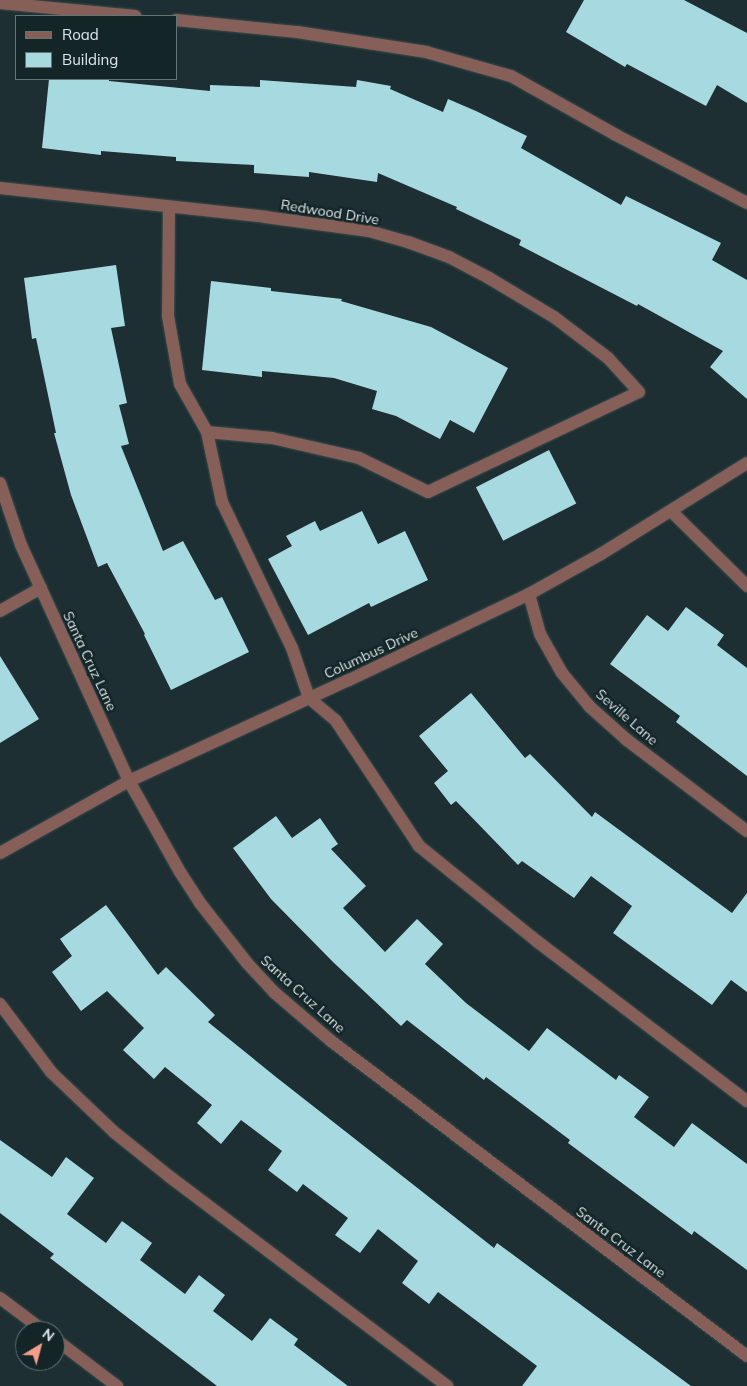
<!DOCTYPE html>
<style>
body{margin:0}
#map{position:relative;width:747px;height:1386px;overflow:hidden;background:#1d2f32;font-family:Mulish,sans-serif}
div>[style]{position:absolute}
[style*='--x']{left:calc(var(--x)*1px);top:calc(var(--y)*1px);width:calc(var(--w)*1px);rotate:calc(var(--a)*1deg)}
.building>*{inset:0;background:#a7d9e1;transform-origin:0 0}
.roads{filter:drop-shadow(0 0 1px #3c4c4f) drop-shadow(0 0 1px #3c4c4f)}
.service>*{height:12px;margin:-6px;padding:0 6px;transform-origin:6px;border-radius:6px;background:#866058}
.minor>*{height:12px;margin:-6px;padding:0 6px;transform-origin:6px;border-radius:6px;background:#866058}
.tertiary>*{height:12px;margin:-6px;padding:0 6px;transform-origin:6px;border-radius:6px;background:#866058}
span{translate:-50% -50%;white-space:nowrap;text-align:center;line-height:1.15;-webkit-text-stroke:5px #142528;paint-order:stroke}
.street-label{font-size:14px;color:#dce7e9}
.legend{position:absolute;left:15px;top:15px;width:162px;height:65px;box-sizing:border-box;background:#142528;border:1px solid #647375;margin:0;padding:6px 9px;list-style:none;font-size:15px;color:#dce7e9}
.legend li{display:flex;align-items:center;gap:10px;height:25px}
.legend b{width:25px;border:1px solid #647375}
.north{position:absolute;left:15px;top:1321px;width:50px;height:50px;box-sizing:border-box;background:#142528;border:1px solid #647375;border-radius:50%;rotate:37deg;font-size:14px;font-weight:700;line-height:20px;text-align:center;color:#dce7e9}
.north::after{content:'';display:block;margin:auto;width:18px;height:22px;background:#f49e8a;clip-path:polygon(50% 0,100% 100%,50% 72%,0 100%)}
</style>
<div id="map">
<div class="building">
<i style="clip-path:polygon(584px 0,684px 0,747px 33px,747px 103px,717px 85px,706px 106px,627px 64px,625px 67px,566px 32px)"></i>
<i style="clip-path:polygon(49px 79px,109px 79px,109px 81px,210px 91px,210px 85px,260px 87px,260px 80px,356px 87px,357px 80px,391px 86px,390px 89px,443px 112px,448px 99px,476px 111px,527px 136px,521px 148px,621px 205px,626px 196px,721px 243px,712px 260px,747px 280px,747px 399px,710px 367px,723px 351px,638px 304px,637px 306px,519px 245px,521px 240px,456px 209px,457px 207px,378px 173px,377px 182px,309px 172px,309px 177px,254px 173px,254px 165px,176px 161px,176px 157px,101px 151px,101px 155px,42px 148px)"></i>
<i style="clip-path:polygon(116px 265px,125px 326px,111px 328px,127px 403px,119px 405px,129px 444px,121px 446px,163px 551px,183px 541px,215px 600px,222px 597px,249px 652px,171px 690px,144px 635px,145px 634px,107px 563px,98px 567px,71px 495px,54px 433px,56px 433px,36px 338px,32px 339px,24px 278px)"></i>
<i style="clip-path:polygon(211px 281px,271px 288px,271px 291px,342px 299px,341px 301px,431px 327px,508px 368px,474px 433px,450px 420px,440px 439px,396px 416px,372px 409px,377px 391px,334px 378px,262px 371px,262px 377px,202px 370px)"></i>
<i style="left:549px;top:450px;width:60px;height:82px;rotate:63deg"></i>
<i style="clip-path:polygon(362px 511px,378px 544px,405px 531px,428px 580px,371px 607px,369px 603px,308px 635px,268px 559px,292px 546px,286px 536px,315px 521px,320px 531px)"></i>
<i style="clip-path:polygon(686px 607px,724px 635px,717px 645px,747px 668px,747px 776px,676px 722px,680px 716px,610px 664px,647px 615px,668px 631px)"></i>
<i style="clip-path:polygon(0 656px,39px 719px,0 743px)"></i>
<i style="clip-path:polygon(471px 693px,525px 758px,530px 754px,592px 817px,595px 812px,732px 913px,747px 893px,747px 992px,731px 980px,712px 1005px,613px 933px,632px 906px,591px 876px,574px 898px,522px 861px,518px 865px,456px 801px,451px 805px,434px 783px,448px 771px,419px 736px)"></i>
<i style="clip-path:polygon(276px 816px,292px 838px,320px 818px,338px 844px,331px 849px,366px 886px,343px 908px,385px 952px,417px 919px,443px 944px,425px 964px,466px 1003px,529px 1051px,547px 1028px,616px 1080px,619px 1075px,649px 1097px,634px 1117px,674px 1147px,692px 1123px,747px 1164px,747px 1270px,694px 1231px,692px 1235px,568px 1143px,570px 1140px,486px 1077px,484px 1080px,407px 1020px,401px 1026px,333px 962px,271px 899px,233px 848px)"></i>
<i style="clip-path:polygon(106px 905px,158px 975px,166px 967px,215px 1015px,208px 1022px,276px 1077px,494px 1248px,497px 1243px,691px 1386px,522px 1386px,537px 1366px,438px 1292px,429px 1304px,402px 1283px,418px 1261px,378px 1229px,360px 1253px,335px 1235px,348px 1218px,303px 1184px,297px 1192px,268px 1170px,282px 1151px,241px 1120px,221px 1144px,197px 1123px,212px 1105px,165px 1067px,154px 1079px,123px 1050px,144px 1028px,107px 991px,81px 1011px,52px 972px,72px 956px,60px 939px)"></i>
<i style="clip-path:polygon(0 1140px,52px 1177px,66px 1157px,94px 1178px,67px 1214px,106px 1243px,122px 1221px,152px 1243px,140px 1260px,185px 1294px,199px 1275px,225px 1295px,213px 1311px,252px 1341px,270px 1318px,298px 1339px,294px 1345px,348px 1386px,217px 1386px,50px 1258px,54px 1254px,0 1213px)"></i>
</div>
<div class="roads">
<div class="service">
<i style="--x:0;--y:3;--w:136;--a:5.5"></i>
<i style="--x:176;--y:20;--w:122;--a:5.7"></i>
<i style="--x:297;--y:32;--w:131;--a:8.8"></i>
<i style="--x:426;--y:52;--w:88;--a:15.8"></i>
<i style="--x:511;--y:76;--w:120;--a:29.3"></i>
<i style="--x:616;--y:135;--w:148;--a:27.4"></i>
<i style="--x:169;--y:207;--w:109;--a:90.5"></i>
<i style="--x:168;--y:316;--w:69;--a:80"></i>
<i style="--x:180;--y:384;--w:55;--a:60.6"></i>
<i style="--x:207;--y:432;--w:65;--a:5.3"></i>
<i style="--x:272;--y:438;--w:89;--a:12.9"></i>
<i style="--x:359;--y:458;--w:77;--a:26.2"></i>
<i style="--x:428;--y:492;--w:233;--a:-25.4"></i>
<i style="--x:207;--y:432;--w:72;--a:77.9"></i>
<i style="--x:222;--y:502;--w:162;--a:64.4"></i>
<i style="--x:292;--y:648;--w:53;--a:71.2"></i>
<i style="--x:309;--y:698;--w:35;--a:40"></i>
<i style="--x:336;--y:721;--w:150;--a:56.4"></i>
<i style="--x:419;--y:846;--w:153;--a:38.9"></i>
<i style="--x:538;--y:942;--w:263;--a:37.3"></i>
<i style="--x:671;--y:511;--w:107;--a:44.6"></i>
<i style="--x:0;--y:611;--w:47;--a:-29.3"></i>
<i style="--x:0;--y:1004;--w:85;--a:53.1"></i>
<i style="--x:51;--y:1072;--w:87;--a:43.6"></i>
<i style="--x:114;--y:1132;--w:72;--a:38.8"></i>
<i style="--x:170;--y:1177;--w:347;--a:37"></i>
</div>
<div class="minor">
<i style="--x:0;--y:188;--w:267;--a:6.2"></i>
<i style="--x:265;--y:217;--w:105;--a:7.7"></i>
<i style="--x:369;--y:231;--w:41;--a:15.8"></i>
<i style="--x:408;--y:242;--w:44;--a:20.1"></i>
<i style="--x:449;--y:257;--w:45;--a:27.7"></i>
<i style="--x:489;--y:278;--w:76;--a:31"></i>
<i style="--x:554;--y:317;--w:68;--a:37.2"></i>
<i style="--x:608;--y:358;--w:46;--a:47.6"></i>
<i style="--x:0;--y:483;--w:65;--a:71.3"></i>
<i style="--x:21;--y:545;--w:260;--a:65.4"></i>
<i style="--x:129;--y:781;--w:104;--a:60.7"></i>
<i style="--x:180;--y:872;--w:37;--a:57"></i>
<i style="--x:200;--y:903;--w:76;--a:51.9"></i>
<i style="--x:247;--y:963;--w:41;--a:47"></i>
<i style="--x:275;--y:993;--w:74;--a:40.6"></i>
<i style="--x:331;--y:1041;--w:522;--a:37.13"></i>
<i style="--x:529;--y:594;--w:41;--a:74.6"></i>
<i style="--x:540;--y:634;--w:45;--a:60.6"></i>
<i style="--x:562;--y:673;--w:44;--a:50.5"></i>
<i style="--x:590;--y:707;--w:50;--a:41.7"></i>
<i style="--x:627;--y:740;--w:151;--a:37.2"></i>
<i style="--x:0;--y:1298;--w:55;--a:36.9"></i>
<i style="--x:55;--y:1339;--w:78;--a:37.2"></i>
</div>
<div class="tertiary">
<i style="--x:0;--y:853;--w:148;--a:-29.2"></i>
<i style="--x:129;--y:781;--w:242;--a:-24.7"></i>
<i style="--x:349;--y:680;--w:199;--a:-25.5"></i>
<i style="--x:529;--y:594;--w:82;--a:-29.1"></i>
<i style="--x:601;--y:554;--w:172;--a:-31.9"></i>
</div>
</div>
<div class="street-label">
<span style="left:330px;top:212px;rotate:9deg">Redwood Drive</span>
<span style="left:371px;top:653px;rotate:-25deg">Columbus Drive</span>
<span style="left:90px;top:661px;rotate:65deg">Santa Cruz Lane</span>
<span style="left:627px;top:717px;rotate:41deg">Seville Lane</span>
<span style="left:303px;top:994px;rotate:42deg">Santa Cruz Lane</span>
<span style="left:621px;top:1242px;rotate:37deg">Santa Cruz Lane</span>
</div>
<ul class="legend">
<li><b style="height:6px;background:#866058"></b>Road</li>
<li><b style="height:14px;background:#a7d9e1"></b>Building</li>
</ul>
<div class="north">N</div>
</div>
